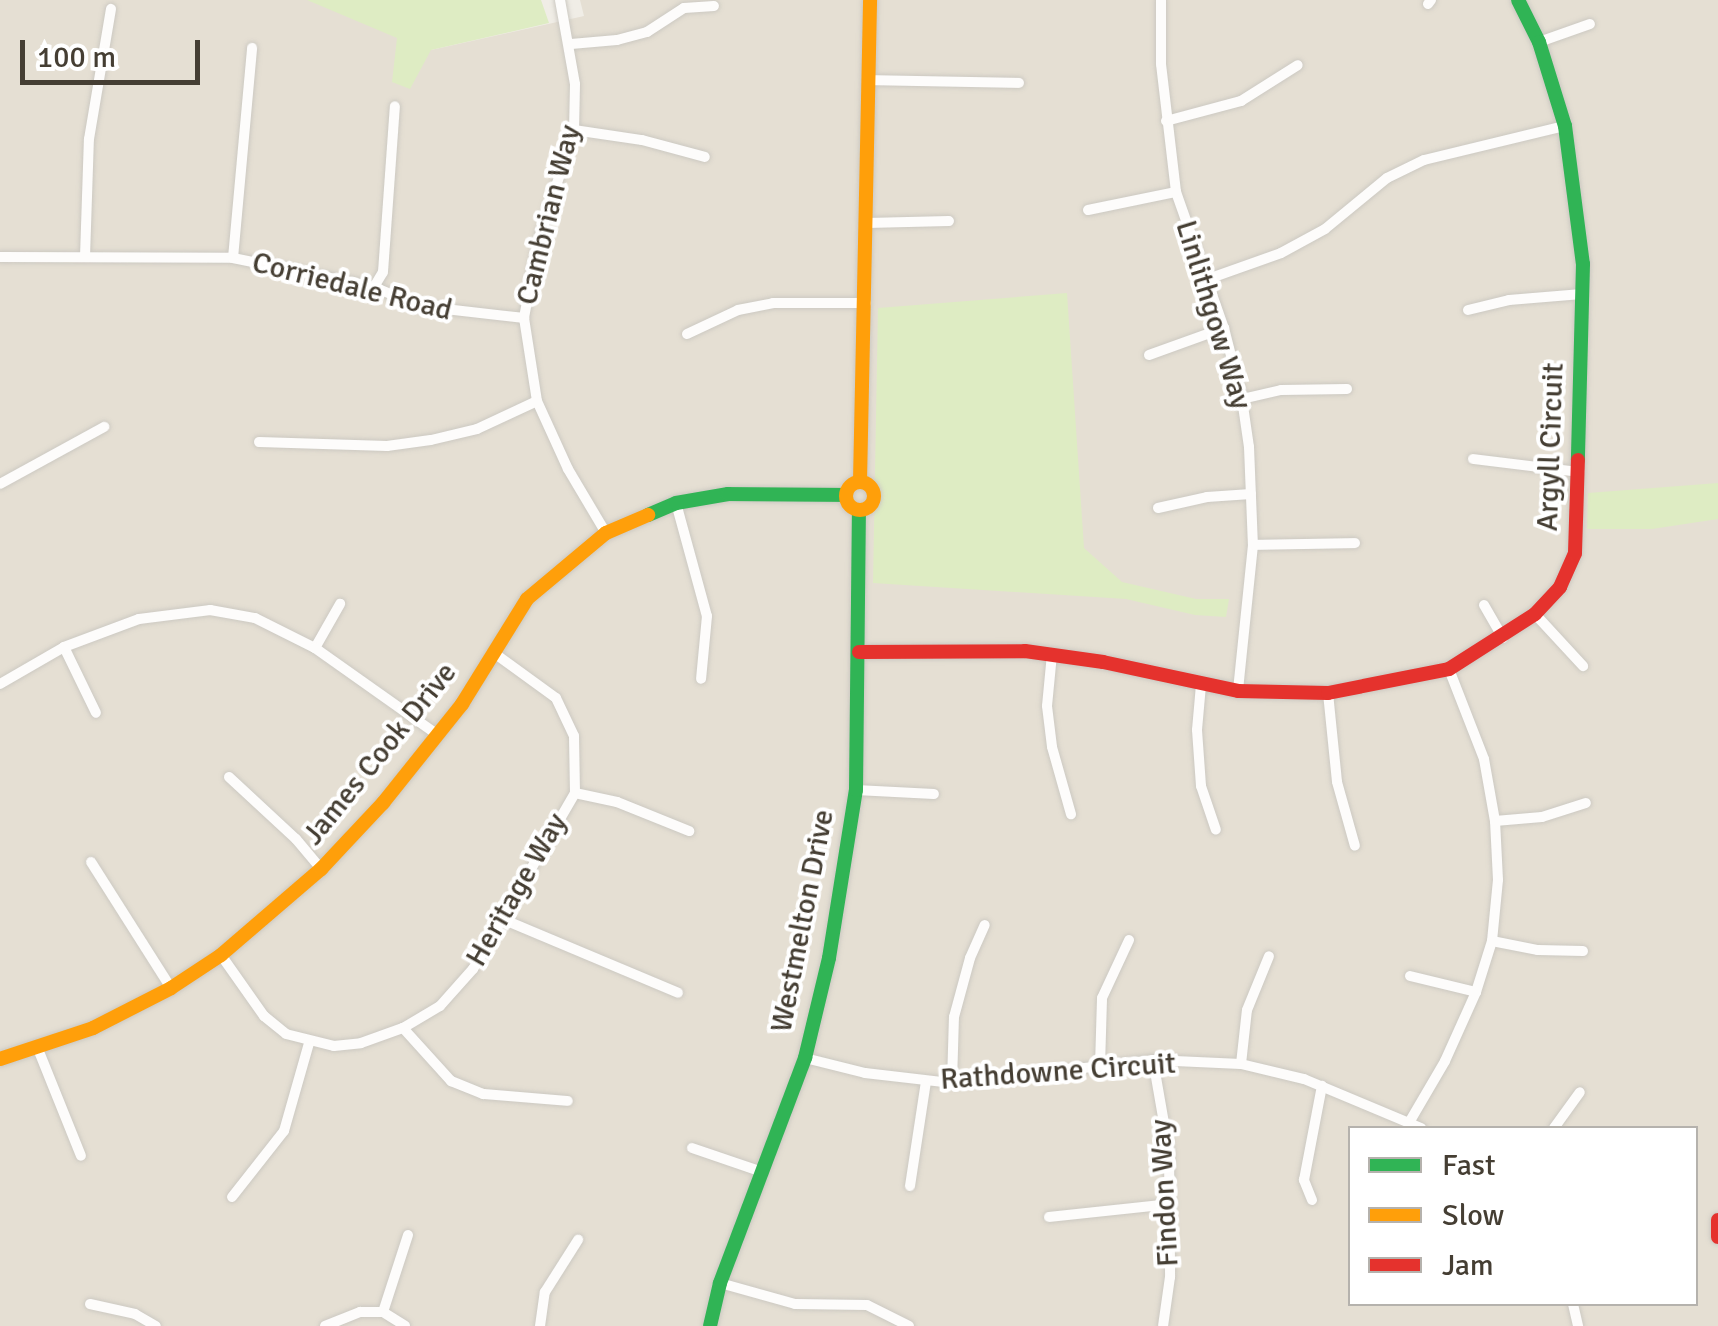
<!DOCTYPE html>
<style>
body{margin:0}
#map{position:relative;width:1718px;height:1326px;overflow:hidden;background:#f0ede6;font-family:Signika,sans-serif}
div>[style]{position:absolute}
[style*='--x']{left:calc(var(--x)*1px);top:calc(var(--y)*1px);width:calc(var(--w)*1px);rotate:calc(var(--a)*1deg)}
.residential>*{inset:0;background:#e5dfd3}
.green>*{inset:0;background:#deecc3}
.roads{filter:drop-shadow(0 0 2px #ccc9c2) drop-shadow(0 0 2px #ccc9c2)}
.street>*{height:10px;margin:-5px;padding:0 5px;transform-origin:5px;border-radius:5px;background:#fdfcfb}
.fast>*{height:14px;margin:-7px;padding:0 7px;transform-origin:7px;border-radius:7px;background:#30b455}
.slow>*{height:14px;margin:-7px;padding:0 7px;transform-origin:7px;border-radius:7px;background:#ff9f0a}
.slow>.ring{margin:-7px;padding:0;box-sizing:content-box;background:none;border:14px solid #ff9f0a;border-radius:50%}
.jam>*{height:14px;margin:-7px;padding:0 7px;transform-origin:7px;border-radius:7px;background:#e5322d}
span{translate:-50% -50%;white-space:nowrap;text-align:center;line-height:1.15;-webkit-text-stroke:8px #fff;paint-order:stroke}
.street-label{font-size:30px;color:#453e33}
.legend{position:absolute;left:1348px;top:1126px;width:350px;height:180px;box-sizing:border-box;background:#fff;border:2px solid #b5b2ad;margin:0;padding:12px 18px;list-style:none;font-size:30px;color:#453e33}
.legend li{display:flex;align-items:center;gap:20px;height:50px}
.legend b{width:50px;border:2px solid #b5b2ad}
.scale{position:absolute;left:20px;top:40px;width:180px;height:45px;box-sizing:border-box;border:5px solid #453e33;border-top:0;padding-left:12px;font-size:30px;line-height:35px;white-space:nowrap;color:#453e33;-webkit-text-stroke:8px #fff;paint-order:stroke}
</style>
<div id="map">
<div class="residential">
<i style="clip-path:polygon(evenodd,0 0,324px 0,431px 50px,584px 16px,580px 0,1718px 0,1718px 1326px,0 1326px,0 0,1350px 1128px,1696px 1128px,1696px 1304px,1350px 1304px,1350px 1128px)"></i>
</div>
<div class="green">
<i style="clip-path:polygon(307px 0,541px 0,549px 23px,431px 50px,410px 89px,392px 82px,397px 38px)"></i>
<i style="clip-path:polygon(1067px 293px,1084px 548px,1122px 582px,1196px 599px,1229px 599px,1226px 617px,1195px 615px,1126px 599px,873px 583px,878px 308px)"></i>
<i style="clip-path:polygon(1718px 483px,1718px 519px,1652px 529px,1587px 529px,1588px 493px)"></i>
</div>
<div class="roads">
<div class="street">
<i style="--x:560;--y:0;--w:85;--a:79.9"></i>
<i style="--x:575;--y:84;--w:46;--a:91.2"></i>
<i style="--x:574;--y:130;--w:119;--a:107.7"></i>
<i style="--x:538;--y:243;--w:76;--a:100.6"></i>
<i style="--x:524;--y:318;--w:84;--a:81.1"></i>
<i style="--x:537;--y:401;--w:75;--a:65.5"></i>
<i style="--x:568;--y:469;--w:74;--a:59.3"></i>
<i style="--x:1161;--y:0;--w:64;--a:90"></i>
<i style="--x:1161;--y:64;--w:129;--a:83.3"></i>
<i style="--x:1176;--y:192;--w:144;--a:70.6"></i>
<i style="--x:1224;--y:328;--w:73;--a:75.8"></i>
<i style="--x:1242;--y:399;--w:49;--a:81.7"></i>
<i style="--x:1249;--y:447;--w:98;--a:87.7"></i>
<i style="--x:1253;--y:545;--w:147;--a:95.9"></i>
<i style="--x:1428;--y:4;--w:5;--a:-53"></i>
<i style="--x:1539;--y:42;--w:54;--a:-19.4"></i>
<i style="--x:571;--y:44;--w:46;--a:-5"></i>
<i style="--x:617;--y:40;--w:31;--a:-15"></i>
<i style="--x:647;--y:32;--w:44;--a:-33"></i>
<i style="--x:684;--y:8;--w:30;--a:-4"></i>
<i style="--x:869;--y:80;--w:150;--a:1.1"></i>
<i style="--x:1166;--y:121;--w:78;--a:-14.9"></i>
<i style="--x:1241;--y:101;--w:67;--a:-32.3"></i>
<i style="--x:574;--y:130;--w:69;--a:8.4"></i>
<i style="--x:642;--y:140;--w:65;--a:15.1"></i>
<i style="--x:1088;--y:210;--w:90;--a:-11.6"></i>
<i style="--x:867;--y:223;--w:82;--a:-1.4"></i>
<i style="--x:0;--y:257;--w:233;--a:0.2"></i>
<i style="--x:233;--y:258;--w:144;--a:11.6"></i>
<i style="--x:374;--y:287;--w:49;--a:22.9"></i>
<i style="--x:419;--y:306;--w:106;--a:6.5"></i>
<i style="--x:85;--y:257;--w:118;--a:-88.1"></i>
<i style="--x:89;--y:139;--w:132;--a:-80.4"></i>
<i style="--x:233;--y:258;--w:211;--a:-84.8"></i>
<i style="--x:1208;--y:279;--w:77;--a:-19.6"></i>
<i style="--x:1281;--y:253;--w:50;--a:-28.6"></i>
<i style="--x:1325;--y:229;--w:80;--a:-39.4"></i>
<i style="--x:1387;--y:178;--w:41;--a:-25.9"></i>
<i style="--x:1424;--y:160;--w:145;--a:-13.6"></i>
<i style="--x:374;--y:287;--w:17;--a:-59"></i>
<i style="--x:383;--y:272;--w:166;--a:-85.9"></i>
<i style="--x:1468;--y:310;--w:42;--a:-13.7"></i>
<i style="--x:1509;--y:300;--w:73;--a:-4.7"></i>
<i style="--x:687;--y:334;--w:56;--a:-25.2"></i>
<i style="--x:738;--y:310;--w:36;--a:-11"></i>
<i style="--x:773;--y:303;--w:93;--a:0"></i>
<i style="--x:1149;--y:355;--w:80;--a:-19.8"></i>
<i style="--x:1242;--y:399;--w:40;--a:-13"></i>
<i style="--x:1281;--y:390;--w:66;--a:-0.9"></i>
<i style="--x:259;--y:442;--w:128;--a:1.8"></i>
<i style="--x:387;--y:446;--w:44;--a:-7.8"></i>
<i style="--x:431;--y:440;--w:47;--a:-13.4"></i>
<i style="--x:477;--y:429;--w:66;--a:-25"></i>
<i style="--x:1473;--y:459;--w:107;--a:7"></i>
<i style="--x:0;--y:484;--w:119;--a:-28.7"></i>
<i style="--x:676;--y:503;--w:117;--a:74.7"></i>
<i style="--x:707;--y:616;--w:63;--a:95.4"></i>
<i style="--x:1158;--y:508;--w:50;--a:-12.7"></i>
<i style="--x:1207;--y:497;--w:44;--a:-3.9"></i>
<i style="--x:1253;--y:545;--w:102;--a:-1.1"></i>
<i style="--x:1484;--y:605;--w:38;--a:60"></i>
<i style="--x:1535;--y:614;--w:71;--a:47.3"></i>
<i style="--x:64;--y:647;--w:73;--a:64.1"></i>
<i style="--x:315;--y:648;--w:51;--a:-60.4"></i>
<i style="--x:1052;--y:654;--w:52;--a:95.5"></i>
<i style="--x:1047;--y:706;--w:41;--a:83"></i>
<i style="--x:1052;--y:747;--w:70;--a:74.2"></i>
<i style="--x:0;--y:684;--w:74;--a:-30"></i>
<i style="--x:64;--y:647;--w:80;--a:-20.5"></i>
<i style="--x:139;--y:619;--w:72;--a:-7.2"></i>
<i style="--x:210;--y:610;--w:46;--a:10.1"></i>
<i style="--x:255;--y:618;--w:67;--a:26.6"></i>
<i style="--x:315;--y:648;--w:151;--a:35.3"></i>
<i style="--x:1201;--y:685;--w:45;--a:95.1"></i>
<i style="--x:1197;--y:730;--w:56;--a:85.9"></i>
<i style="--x:1201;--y:786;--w:46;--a:71.2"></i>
<i style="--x:1328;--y:693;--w:89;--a:84.2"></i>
<i style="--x:1337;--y:782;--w:66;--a:74.3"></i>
<i style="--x:229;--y:777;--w:91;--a:42.8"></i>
<i style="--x:296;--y:839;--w:39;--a:50"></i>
<i style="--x:856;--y:790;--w:78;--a:2.9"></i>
<i style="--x:575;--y:793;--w:43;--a:12.1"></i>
<i style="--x:617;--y:802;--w:78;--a:21.9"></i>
<i style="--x:1495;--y:821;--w:47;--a:-4.9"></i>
<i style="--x:1542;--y:817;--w:46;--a:-17.7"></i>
<i style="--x:91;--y:862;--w:149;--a:57.6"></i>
<i style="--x:500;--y:918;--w:193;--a:22.8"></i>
<i style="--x:1492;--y:941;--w:47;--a:11.1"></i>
<i style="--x:1538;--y:950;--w:45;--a:1.3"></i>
<i style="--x:221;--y:955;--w:75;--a:54.8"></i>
<i style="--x:264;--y:1016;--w:28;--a:39"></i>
<i style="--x:286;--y:1034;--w:49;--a:14"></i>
<i style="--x:334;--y:1046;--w:27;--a:-6"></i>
<i style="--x:361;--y:1043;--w:45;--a:-19.7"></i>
<i style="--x:403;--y:1028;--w:43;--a:-30.7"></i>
<i style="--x:440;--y:1006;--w:50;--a:-48.3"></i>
<i style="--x:473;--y:969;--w:203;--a:-59.9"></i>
<i style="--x:575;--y:793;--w:57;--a:-91"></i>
<i style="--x:574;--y:736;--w:42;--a:-115.3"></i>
<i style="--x:556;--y:698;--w:77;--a:-144"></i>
<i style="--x:1410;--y:976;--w:68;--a:13.6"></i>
<i style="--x:403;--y:1028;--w:72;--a:47.8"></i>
<i style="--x:451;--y:1081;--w:35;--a:22"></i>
<i style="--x:483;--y:1094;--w:85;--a:4.7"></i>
<i style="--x:38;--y:1049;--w:115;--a:68.1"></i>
<i style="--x:805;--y:1058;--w:62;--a:14"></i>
<i style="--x:865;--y:1073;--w:88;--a:6.6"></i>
<i style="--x:952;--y:1083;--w:202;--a:-6.5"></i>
<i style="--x:1153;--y:1060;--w:88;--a:2.6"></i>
<i style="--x:1241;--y:1064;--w:65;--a:13.4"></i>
<i style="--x:1304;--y:1079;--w:127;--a:22.7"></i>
<i style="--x:1153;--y:1060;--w:93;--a:80.1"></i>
<i style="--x:1169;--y:1152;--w:125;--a:89.5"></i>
<i style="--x:1170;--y:1277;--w:49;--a:98.1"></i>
<i style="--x:1241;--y:1064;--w:54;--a:-83.7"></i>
<i style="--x:1247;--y:1010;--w:58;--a:-67.8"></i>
<i style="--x:1100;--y:1066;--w:68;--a:-88.3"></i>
<i style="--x:1102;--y:998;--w:64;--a:-65"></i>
<i style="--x:952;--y:1083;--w:66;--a:-88.3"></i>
<i style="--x:954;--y:1017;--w:61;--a:-74.8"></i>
<i style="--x:970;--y:958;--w:36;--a:-66"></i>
<i style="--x:1410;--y:1121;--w:69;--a:-59.7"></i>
<i style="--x:1445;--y:1061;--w:76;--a:-65.8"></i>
<i style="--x:1476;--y:992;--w:53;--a:-72.6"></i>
<i style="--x:1492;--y:941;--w:61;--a:-84.4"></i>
<i style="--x:1498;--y:880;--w:59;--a:-92.9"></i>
<i style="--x:1495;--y:821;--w:63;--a:-100.1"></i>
<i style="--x:1484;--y:759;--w:97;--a:-111.3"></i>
<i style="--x:1554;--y:1128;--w:44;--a:-54.2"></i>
<i style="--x:692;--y:1148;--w:74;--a:18.9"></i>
<i style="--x:910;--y:1186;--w:105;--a:-81.3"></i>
<i style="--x:232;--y:1197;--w:84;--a:-51.8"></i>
<i style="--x:284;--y:1131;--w:91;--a:-74.1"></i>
<i style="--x:1312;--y:1200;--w:22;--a:-112"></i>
<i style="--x:1304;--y:1180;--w:96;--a:-79.2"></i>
<i style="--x:1049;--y:1217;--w:122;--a:-6.1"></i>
<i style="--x:720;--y:1283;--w:78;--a:15.6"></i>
<i style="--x:795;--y:1304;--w:72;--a:0.8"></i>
<i style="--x:867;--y:1305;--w:47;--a:26.6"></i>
<i style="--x:90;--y:1304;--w:46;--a:12.5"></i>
<i style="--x:135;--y:1314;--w:24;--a:30"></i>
<i style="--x:1573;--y:1304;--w:23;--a:77"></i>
<i style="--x:383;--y:1312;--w:81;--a:-72"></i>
<i style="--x:325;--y:1326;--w:38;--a:-22"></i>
<i style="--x:360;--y:1312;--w:23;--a:0"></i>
<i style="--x:383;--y:1312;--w:26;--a:32"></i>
<i style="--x:540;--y:1326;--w:34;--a:-82"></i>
<i style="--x:545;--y:1292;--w:62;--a:-57.6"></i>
</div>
<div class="fast">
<i style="--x:1518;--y:0;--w:47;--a:63.4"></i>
<i style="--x:1539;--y:42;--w:88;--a:72.8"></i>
<i style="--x:1565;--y:126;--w:139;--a:82.6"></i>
<i style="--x:1583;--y:264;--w:196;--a:91.5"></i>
<i style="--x:648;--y:515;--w:30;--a:-23"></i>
<i style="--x:676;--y:503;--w:53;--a:-9.8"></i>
<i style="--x:728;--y:494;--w:118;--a:0.5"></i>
<i style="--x:710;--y:1326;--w:44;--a:-76.9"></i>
<i style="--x:720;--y:1283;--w:241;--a:-69.3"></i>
<i style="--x:805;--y:1058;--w:103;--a:-76.5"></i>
<i style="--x:829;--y:958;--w:170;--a:-80.9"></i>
<i style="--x:856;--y:790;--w:280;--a:-89.4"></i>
</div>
<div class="slow">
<i style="--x:860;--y:481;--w:481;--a:-88.8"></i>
<i class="ring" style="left:846px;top:482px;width:14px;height:14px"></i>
<i style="--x:0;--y:1059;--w:98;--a:-18.4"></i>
<i style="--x:93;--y:1028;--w:88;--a:-27.1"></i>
<i style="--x:171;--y:988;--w:60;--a:-33.4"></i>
<i style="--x:221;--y:955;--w:132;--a:-40.7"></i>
<i style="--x:321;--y:869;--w:91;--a:-46.8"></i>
<i style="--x:383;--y:803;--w:127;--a:-51.4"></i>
<i style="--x:462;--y:704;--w:123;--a:-58.2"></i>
<i style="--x:527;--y:599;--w:103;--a:-39.9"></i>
<i style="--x:606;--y:533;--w:46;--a:-23.2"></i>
</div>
<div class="jam">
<i style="--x:859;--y:652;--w:166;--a:-0.3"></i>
<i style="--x:1025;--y:651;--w:79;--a:8"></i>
<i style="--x:1103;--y:662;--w:138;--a:12.1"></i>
<i style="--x:1238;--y:691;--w:90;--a:1.3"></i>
<i style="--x:1328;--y:693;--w:123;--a:-11.2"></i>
<i style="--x:1449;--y:669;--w:102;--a:-32.6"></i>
<i style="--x:1535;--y:614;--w:37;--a:-47"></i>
<i style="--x:1560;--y:587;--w:37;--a:-66"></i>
<i style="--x:1575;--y:553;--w:93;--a:-88.2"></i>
<i style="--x:1718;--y:1220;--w:17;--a:90"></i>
</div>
</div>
<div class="street-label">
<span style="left:549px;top:215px;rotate:-76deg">Cambrian Way</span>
<span style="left:352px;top:287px;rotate:14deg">Corriedale Road</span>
<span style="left:1213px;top:315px;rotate:73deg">Linlithgow Way</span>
<span style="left:1551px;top:447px;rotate:-88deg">Argyll Circuit</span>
<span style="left:380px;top:754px;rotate:-51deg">James Cook Drive</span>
<span style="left:517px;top:890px;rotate:-60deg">Heritage Way</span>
<span style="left:803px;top:921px;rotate:-79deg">Westmelton Drive</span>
<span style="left:1058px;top:1072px;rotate:-4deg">Rathdowne Circuit</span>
<span style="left:1165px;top:1193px;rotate:-93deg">Findon Way</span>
</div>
<ul class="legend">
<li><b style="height:12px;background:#30b455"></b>Fast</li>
<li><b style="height:12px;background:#ff9f0a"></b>Slow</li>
<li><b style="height:12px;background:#e5322d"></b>Jam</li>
</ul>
<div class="scale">100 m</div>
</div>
